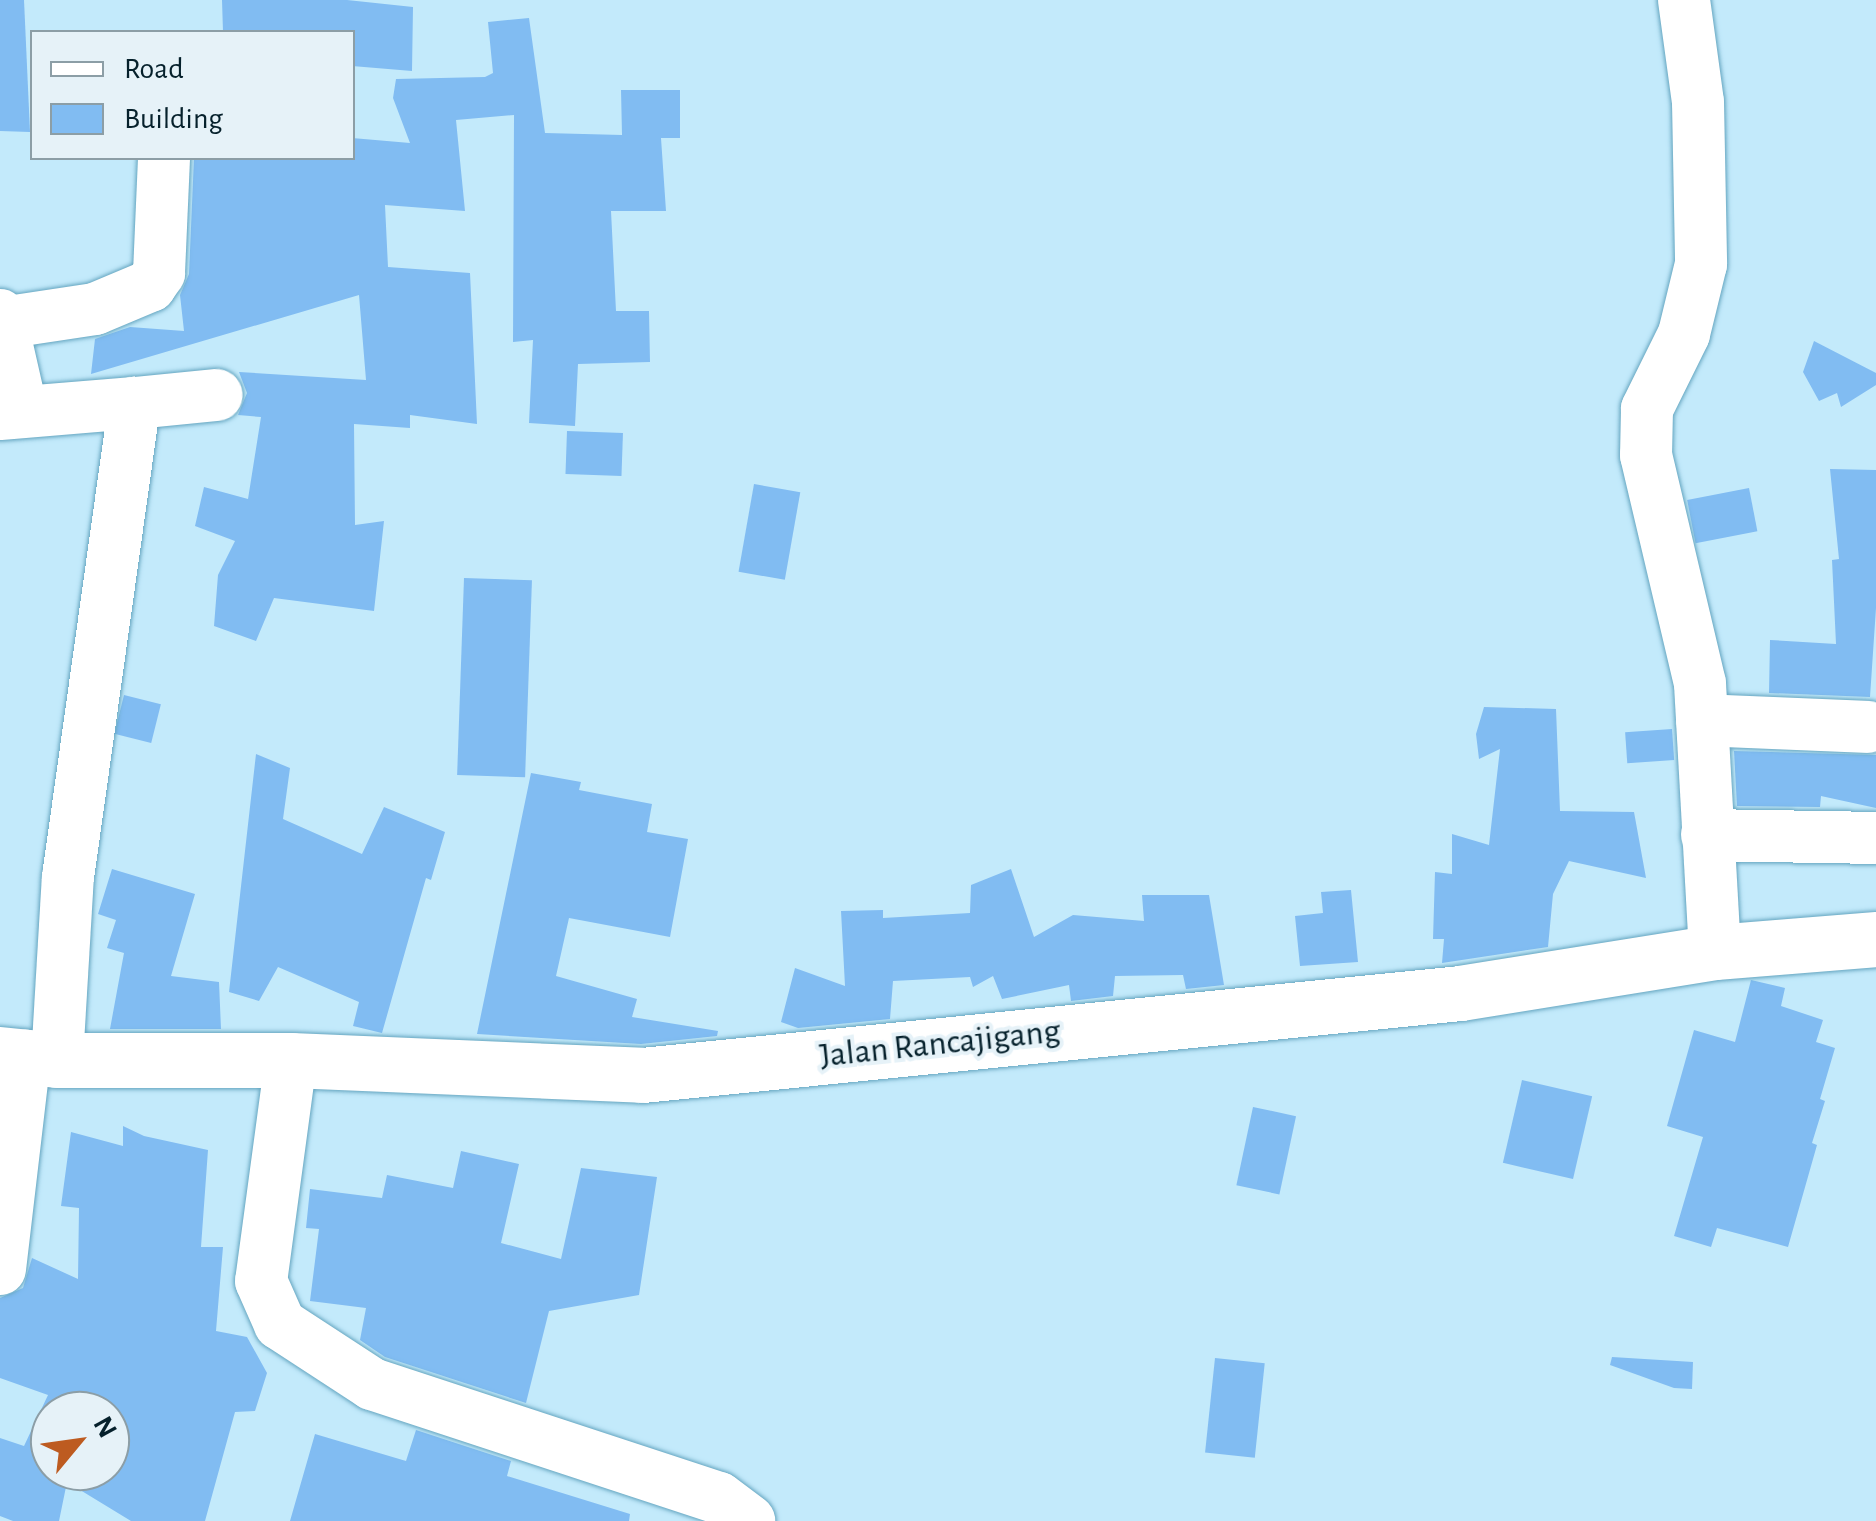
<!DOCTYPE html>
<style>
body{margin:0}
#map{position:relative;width:1876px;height:1521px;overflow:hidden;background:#c3eafb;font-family:"Alegreya Sans",sans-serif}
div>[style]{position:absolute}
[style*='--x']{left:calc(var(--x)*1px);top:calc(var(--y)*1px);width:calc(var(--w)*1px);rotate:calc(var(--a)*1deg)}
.building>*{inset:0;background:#81bcf2;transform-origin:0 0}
.roads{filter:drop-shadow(0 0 2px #64a5c0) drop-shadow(0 0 2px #64a5c0)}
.minor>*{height:52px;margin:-26px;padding:0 26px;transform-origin:26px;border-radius:26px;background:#fff}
.major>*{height:55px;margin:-27.5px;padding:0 27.5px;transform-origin:27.5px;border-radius:27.5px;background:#fff}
span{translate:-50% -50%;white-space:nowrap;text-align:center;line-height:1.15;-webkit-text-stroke:8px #e6f2f8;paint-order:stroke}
.street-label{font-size:35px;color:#06212c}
.legend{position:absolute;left:30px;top:30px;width:325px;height:130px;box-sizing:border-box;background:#e6f2f8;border:2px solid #8c9ea6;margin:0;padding:12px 18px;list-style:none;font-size:30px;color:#06212c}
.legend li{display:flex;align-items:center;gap:20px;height:50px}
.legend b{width:50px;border:2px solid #8c9ea6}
.north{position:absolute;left:30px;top:1391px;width:100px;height:100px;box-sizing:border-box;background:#e6f2f8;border:2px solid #8c9ea6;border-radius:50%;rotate:61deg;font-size:28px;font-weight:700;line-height:40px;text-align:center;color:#06212c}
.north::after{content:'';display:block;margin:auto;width:35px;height:45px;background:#bd5b20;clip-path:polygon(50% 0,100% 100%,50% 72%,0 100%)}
</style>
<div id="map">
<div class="building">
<i style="clip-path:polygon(0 0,24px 0,30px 132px,0 131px)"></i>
<i style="clip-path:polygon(222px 0,347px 0,413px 7px,412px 71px,352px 66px,352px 32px,223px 32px)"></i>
<i style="clip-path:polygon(529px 18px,545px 133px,622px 135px,621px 90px,680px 90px,680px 138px,661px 138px,666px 211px,611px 211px,616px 311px,649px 311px,650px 362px,578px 364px,575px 426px,529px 423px,533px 340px,513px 342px,514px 115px,456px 120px,465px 211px,385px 205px,388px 267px,470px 273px,477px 424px,410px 415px,410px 428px,354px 424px,355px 525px,384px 521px,374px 611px,274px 598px,256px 641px,214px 626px,218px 575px,235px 541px,195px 526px,204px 487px,248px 499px,261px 417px,238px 415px,247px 393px,239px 372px,366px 380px,359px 295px,91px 374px,95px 339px,130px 327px,184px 331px,180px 295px,189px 274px,194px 158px,352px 158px,352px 138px,410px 143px,393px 98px,396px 79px,485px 77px,493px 73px,488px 22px)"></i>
<i style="clip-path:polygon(1814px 341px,1876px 373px,1876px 385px,1841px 407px,1837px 393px,1819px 401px,1803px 372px)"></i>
<i style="left:567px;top:431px;width:56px;height:43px;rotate:2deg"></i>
<i style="clip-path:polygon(1830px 469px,1876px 470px,1876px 608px,1870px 697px,1769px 693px,1770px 640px,1836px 644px,1832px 560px,1839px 559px)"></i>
<i style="left:754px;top:484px;width:47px;height:89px;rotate:10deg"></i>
<i style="left:1749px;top:488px;width:44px;height:63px;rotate:79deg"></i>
<i style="left:464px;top:578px;width:68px;height:197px;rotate:2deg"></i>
<i style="left:124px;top:695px;width:38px;height:40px;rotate:14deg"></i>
<i style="clip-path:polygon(1484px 707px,1556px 709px,1560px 811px,1634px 812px,1646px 878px,1569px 861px,1553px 894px,1548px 947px,1442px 963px,1444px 939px,1433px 939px,1435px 872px,1452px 874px,1452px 834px,1489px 845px,1500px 749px,1479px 759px,1476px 734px)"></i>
<i style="left:1672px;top:729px;width:31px;height:47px;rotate:86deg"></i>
<i style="clip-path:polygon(1734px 751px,1876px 755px,1876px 808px,1821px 796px,1820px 807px,1737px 806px)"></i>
<i style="clip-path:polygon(256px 754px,290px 768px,283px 819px,362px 854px,384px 807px,445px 832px,431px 880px,426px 878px,382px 1033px,353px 1026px,359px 1002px,278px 967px,259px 1001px,229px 992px)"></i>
<i style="clip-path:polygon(531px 773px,581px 782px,579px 790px,652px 804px,647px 832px,688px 839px,670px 937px,569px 918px,556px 976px,637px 999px,632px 1017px,718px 1031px,717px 1036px,641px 1044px,477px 1034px)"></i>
<i style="clip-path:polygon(112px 869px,195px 894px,171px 976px,219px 982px,221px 1029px,110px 1029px,124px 953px,107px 948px,116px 920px,98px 914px)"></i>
<i style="clip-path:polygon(1011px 869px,1034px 937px,1073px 915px,1144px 921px,1142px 895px,1209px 895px,1224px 985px,1186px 989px,1183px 975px,1115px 976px,1113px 996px,1071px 1001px,1069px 985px,1002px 999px,993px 976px,973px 987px,970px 977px,893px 981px,890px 1019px,798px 1028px,781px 1022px,795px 968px,845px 986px,841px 911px,883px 910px,883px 918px,970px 913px,971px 885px)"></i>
<i style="clip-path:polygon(1351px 890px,1358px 962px,1300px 966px,1295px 916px,1323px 913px,1321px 892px)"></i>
<i style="clip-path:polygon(1751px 980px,1785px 988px,1781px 1006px,1823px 1020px,1816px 1042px,1835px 1048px,1820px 1099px,1825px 1101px,1812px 1143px,1817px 1145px,1788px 1247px,1717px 1228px,1711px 1247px,1674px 1236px,1703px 1137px,1667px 1126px,1694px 1030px,1735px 1042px)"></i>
<i style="left:1522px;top:1080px;width:72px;height:85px;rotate:13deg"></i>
<i style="left:1253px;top:1107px;width:44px;height:80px;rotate:12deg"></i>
<i style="clip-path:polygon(evenodd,123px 1126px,144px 1136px,208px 1150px,201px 1247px,223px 1247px,216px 1331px,247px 1337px,267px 1373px,255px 1411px,235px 1412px,205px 1521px,131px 1521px,67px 1482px,59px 1521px,13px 1521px,0 1516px,0 1438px,24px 1446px,48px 1395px,0 1378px,0 1298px,23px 1288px,32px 1258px,78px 1279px,79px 1208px,61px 1206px,71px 1132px,123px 1146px,123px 1126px,50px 1411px,110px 1411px,110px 1471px,50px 1471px,50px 1411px)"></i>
<i style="clip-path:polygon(461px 1151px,519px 1164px,501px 1243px,561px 1259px,581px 1168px,657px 1177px,639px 1295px,549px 1311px,526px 1403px,385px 1357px,360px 1340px,366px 1308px,310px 1301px,319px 1229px,306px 1228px,310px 1189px,382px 1198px,387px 1175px,453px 1188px)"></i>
<i style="clip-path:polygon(1612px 1357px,1693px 1362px,1692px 1389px,1674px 1388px,1610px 1365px)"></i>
<i style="left:1215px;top:1358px;width:50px;height:95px;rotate:6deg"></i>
<i style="clip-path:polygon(416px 1430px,511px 1461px,507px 1476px,630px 1514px,629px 1521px,290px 1521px,315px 1434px,406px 1461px)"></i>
</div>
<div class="roads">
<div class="minor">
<i style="--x:1684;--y:0;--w:103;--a:82.2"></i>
<i style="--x:1698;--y:102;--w:162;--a:88.9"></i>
<i style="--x:1701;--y:264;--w:72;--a:103.7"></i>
<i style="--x:1684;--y:334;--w:84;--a:116.3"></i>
<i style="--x:1647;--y:409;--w:46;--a:91.2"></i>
<i style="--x:1646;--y:455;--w:235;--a:76.7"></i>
<i style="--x:1700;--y:684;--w:268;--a:86.8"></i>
<i style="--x:0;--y:315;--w:99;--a:77.2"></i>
<i style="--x:2;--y:323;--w:94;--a:-8.6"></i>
<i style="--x:95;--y:309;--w:60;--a:-22.7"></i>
<i style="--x:150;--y:286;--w:16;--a:-55"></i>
<i style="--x:159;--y:273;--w:115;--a:-87.5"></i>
<i style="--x:0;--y:414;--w:135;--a:-4.7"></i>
<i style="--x:1702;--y:720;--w:166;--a:2.4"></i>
<i style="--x:1707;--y:835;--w:169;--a:1"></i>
<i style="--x:57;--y:1060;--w:183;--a:-86.6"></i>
<i style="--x:68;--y:877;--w:479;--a:-82"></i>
<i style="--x:135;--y:403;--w:82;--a:-5.6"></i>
<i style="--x:291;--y:1060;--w:223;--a:97.7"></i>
<i style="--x:261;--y:1281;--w:47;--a:66.2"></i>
<i style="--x:280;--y:1324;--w:110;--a:33.1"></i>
<i style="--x:372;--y:1384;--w:365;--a:18.2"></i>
<i style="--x:719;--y:1498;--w:38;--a:37"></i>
<i style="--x:0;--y:1269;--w:215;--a:-83.3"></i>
</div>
<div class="major">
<i style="--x:0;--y:1054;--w:57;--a:6"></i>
<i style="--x:57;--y:1060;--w:234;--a:0"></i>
<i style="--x:291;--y:1060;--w:351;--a:2.4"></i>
<i style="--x:642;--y:1075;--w:822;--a:-5.72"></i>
<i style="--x:1460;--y:993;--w:258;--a:-9.1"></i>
<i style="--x:1715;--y:952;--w:162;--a:-4.6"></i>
</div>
</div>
<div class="street-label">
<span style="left:940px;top:1044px;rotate:-6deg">Jalan Rancajigang</span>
</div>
<ul class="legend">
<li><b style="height:12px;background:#fff"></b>Road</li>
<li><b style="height:28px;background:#81bcf2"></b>Building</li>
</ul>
<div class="north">N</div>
</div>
